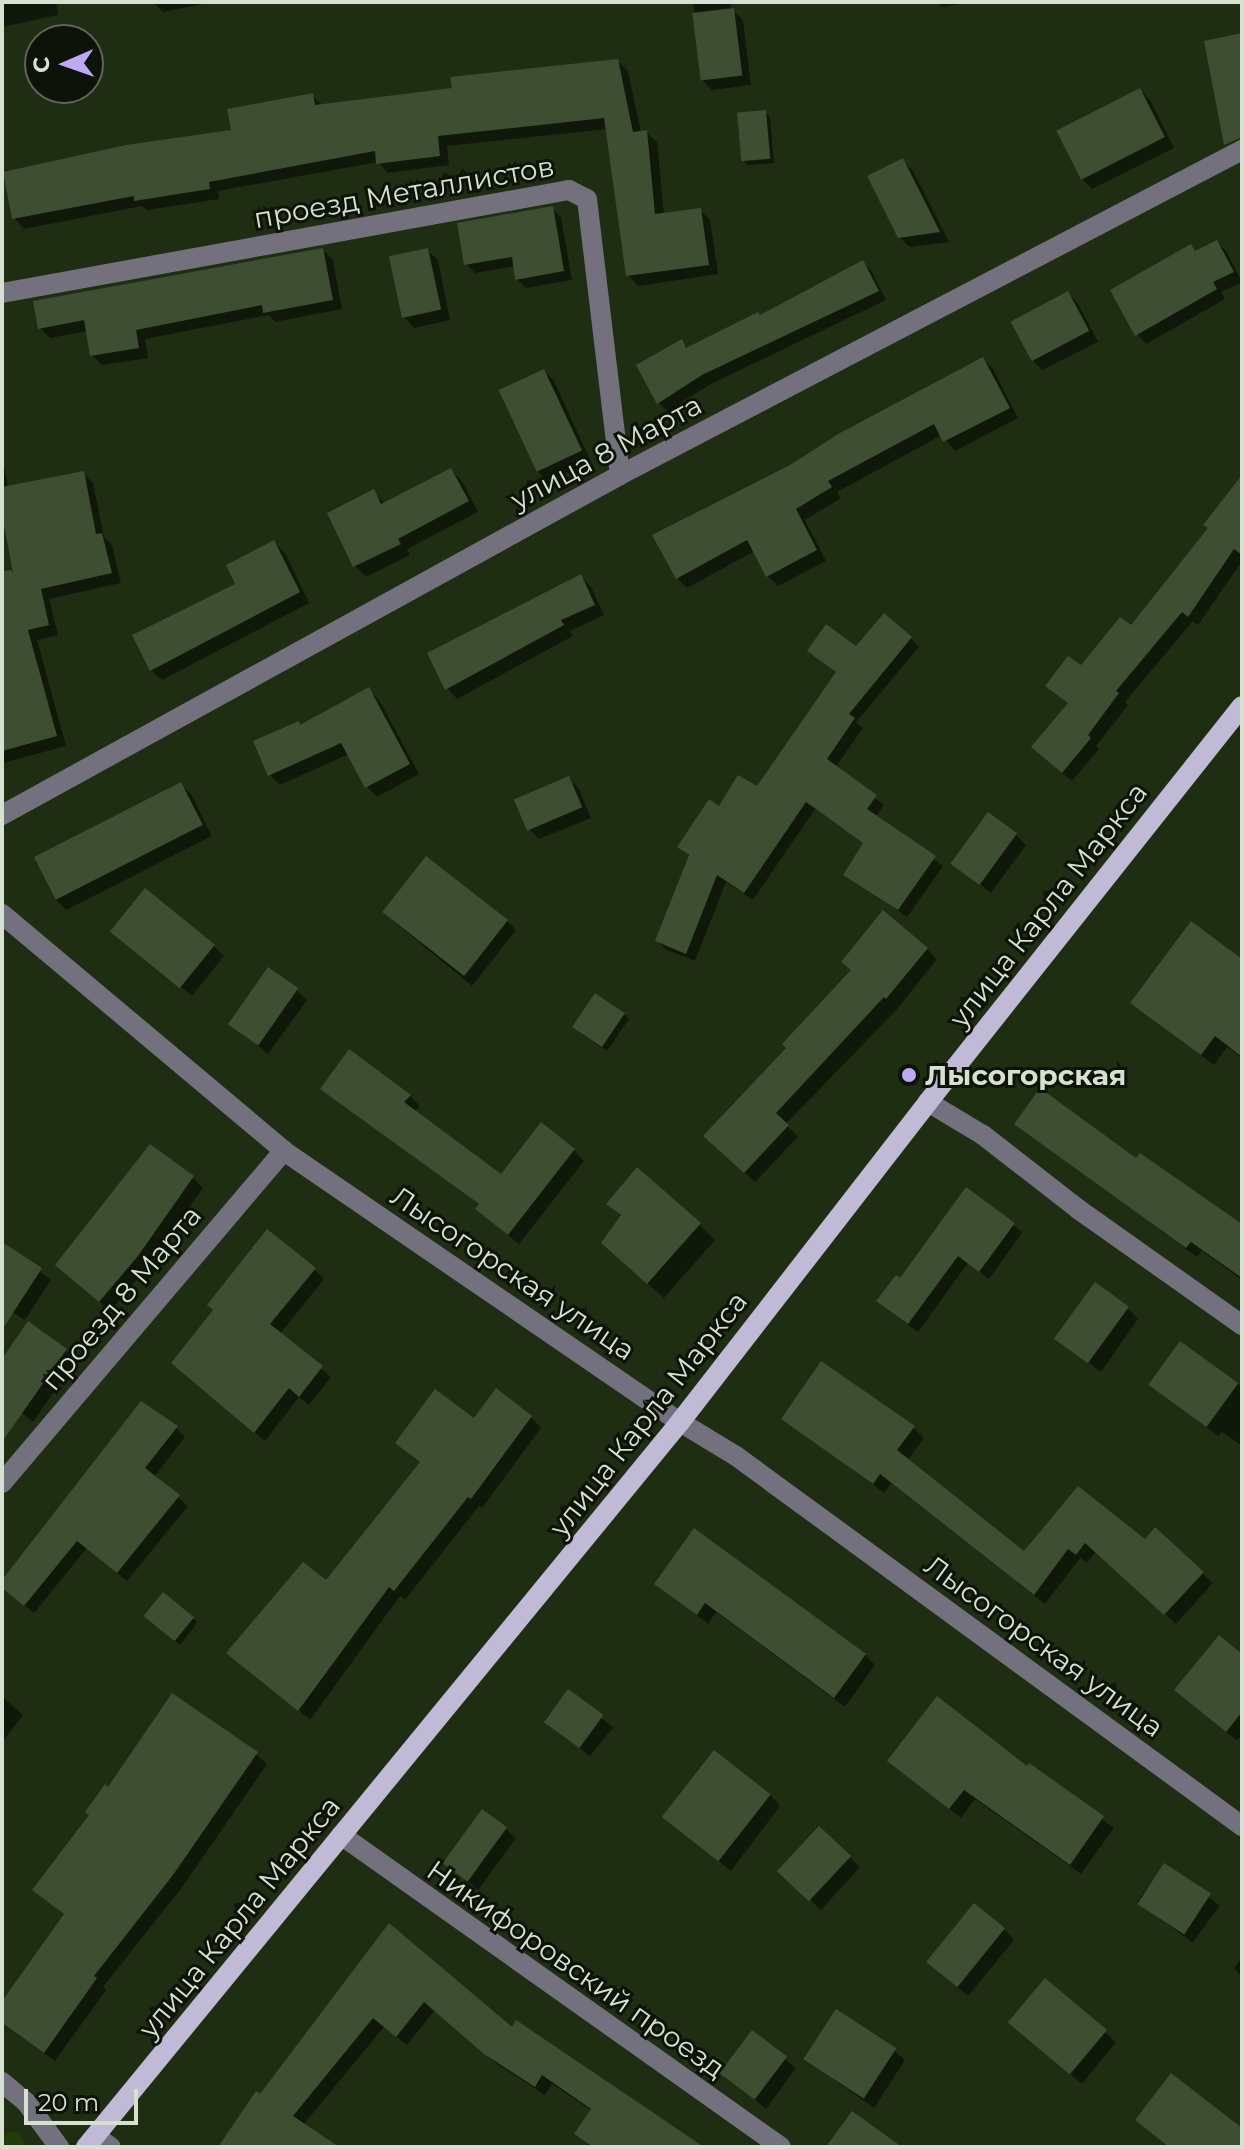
<!DOCTYPE html>
<meta charset="utf-8">
<style>
body{margin:0}
#map{position:relative;width:1244px;height:2149px;overflow:hidden;background:#1f2e13;font-family:Montserrat,sans-serif}
div>[style]{position:absolute}
[style*='--x']{left:calc(var(--x)*1px);top:calc(var(--y)*1px);width:calc(var(--w)*1px);rotate:calc(var(--a)*1deg)}
.green>*{inset:0;background:#223c08}
.shadow>*{inset:0;background:#0007;transform-origin:0 0}
.building>*{inset:0;background:#3e4e32;transform-origin:0 0}
.minor>*{height:20px;margin:-10px;padding:0 10px;transform-origin:10px;border-radius:10px;background:#74717f}
.major>*{height:20px;margin:-10px;padding:0 10px;transform-origin:10px;border-radius:10px;background:#c1bad7}
.dots>*{width:22px;height:22px;translate:-50% -50%;box-sizing:border-box;border:4px solid #0d1308;border-radius:50%}
span{translate:-50% -50%;white-space:nowrap;text-align:center;line-height:1.15;-webkit-text-stroke:6px #0d1308;paint-order:stroke}
.street-label{font-size:28px;color:#d7e1d1}
.poi-label{font-size:28px;color:#d7e1d1;font-weight:700}
.left{translate:0 -50%;text-align:left}
.frame{position:absolute;inset:0;border:4px solid #d7e1d1;pointer-events:none}
.north{position:absolute;left:24px;top:24px;width:80px;height:80px;box-sizing:border-box;background:#0d1308;border:2px solid #5e6558;border-radius:50%;rotate:268deg;font-size:22px;font-weight:700;line-height:32px;text-align:center;color:#d7e1d1}
.north::after{content:'';display:block;margin:auto;width:28px;height:36px;background:#bea9f5;clip-path:polygon(50% 0,100% 100%,50% 72%,0 100%)}
.scale{position:absolute;left:24px;top:2089px;width:114px;height:36px;box-sizing:border-box;border:4px solid #d7e1d1;border-top:0;padding-left:10px;font-size:24px;line-height:28px;white-space:nowrap;color:#d7e1d1;-webkit-text-stroke:6px #0d1308;paint-order:stroke}
</style>
<div id="map">
<div class="green">
<i style="clip-path:polygon(9px 2132px,20px 2132px,26px 2147px,2px 2147px,2px 2138px)"></i>
</div>
<div class="shadow">
<i style="clip-path:polygon(2px 2px,56px 2px,58px 15px,2px 27px)"></i>
<i style="clip-path:polygon(153px 2px,213px 2px,163px 12px)"></i>
<i style="clip-path:polygon(693px 2px,730px 2px,732px 10px,743px 20px,751px 85px,712px 90px,702px 80px)"></i>
<i style="clip-path:polygon(937px 2px,970px 2px,942px 7px)"></i>
<i style="clip-path:polygon(617px 61px,628px 71px,641px 133px,646px 132px,657px 142px,664px 215px,700px 210px,710px 220px,718px 274px,638px 286px,628px 275px,608px 129px,447px 146px,449px 165px,388px 173px,378px 162px,218px 191px,219px 199px,147px 210px,142px 206px,24px 229px,14px 218px,233px 132px,312px 96px,323px 106px,454px 90px)"></i>
<i style="clip-path:polygon(1140px 90px,1150px 100px,1174px 148px,1092px 189px,1082px 179px)"></i>
<i style="clip-path:polygon(765px 112px,770px 117px,774px 163px,748px 165px,743px 160px)"></i>
<i style="clip-path:polygon(903px 161px,913px 171px,949px 242px,910px 247px,899px 237px)"></i>
<i style="clip-path:polygon(552px 208px,561px 217px,572px 280px,526px 288px,517px 279px,515px 266px,475px 273px,466px 264px)"></i>
<i style="clip-path:polygon(1217px 242px,1227px 252px,1242px 282px,1221px 292px,1225px 299px,1146px 344px,1137px 334px,1191px 246px,1197px 253px)"></i>
<i style="clip-path:polygon(323px 250px,333px 260px,342px 309px,275px 322px,269px 315px,145px 339px,148px 358px,102px 365px,92px 355px,88px 331px,50px 338px,40px 328px)"></i>
<i style="clip-path:polygon(427px 250px,438px 260px,450px 320px,414px 328px,404px 317px)"></i>
<i style="clip-path:polygon(863px 263px,872px 272px,886px 300px,711px 384px,667px 411px,658px 402px,681px 342px,688px 349px,760px 317px)"></i>
<i style="clip-path:polygon(1068px 293px,1078px 304px,1098px 342px,1042px 370px,1032px 360px)"></i>
<i style="clip-path:polygon(983px 359px,993px 369px,1018px 418px,955px 451px,942px 435px,837px 492px,841px 498px,805px 520px,826px 561px,778px 586px,768px 576px,755px 551px,687px 588px,677px 578px,791px 467px)"></i>
<i style="clip-path:polygon(544px 371px,554px 381px,591px 462px,548px 481px,537px 471px)"></i>
<i style="clip-path:polygon(2px 456px,8px 488px,83px 473px,93px 483px,104px 537px,112px 545px,121px 583px,49px 599px,58px 635px,37px 640px,66px 746px,3px 763px,2px 578px,16px 574px,5px 519px,2px 520px)"></i>
<i style="clip-path:polygon(451px 470px,462px 481px,478px 512px,407px 549px,410px 555px,366px 577px,355px 566px,329px 514px,373px 492px,385px 504px)"></i>
<i style="clip-path:polygon(1242px 479px,1242px 561px,1198px 625px,1193px 621px,1125px 702px,1128px 705px,1096px 746px,1099px 749px,1072px 781px,1043px 757px,1069px 704px,1048px 686px,1081px 668px,1131px 628px,1210px 529px)"></i>
<i style="clip-path:polygon(274px 542px,285px 553px,309px 603px,162px 680px,151px 670px,238px 585px)"></i>
<i style="clip-path:polygon(580px 576px,591px 587px,604px 615px,570px 631px,573px 636px,457px 699px,447px 688px,430px 653px)"></i>
<i style="clip-path:polygon(910px 638px,919px 647px,856px 722px,863px 728px,835px 768px,884px 805px,876px 817px,943px 866px,907px 917px,846px 874px,865px 844px,815px 809px,753px 900px,726px 882px,695px 961px,665px 949px,657px 941px,690px 857px,679px 846px,720px 809px,758px 789px,838px 674px,809px 651px,856px 649px)"></i>
<i style="clip-path:polygon(369px 690px,379px 700px,419px 774px,377px 797px,367px 787px,349px 754px,280px 785px,270px 775px,298px 723px,301px 726px)"></i>
<i style="clip-path:polygon(568px 778px,579px 789px,591px 818px,539px 839px,529px 829px)"></i>
<i style="clip-path:polygon(180px 784px,191px 794px,212px 836px,66px 910px,56px 900px)"></i>
<i style="clip-path:polygon(1016px 835px,1026px 845px,991px 893px,953px 862px)"></i>
<i style="clip-path:polygon(392px 920px,507px 921px,516px 930px,472px 986px)"></i>
<i style="clip-path:polygon(124px 942px,214px 946px,224px 956px,192px 996px)"></i>
<i style="clip-path:polygon(927px 949px,937px 959px,898px 1008px,786px 1124px,798px 1137px,755px 1182px,716px 1146px)"></i>
<i style="clip-path:polygon(1242px 961px,1242px 1058px,1227px 1047px,1214px 1065px,1133px 1003px)"></i>
<i style="clip-path:polygon(296px 990px,307px 1000px,268px 1054px,229px 1022px)"></i>
<i style="clip-path:polygon(624px 1014px,629px 1019px,607px 1051px,579px 1032px)"></i>
<i style="clip-path:polygon(322px 1088px,410px 1096px,420px 1106px,414px 1112px,502px 1177px,574px 1150px,584px 1161px,519px 1244px,488px 1219px,480px 1205px)"></i>
<i style="clip-path:polygon(1016px 1123px,1137px 1161px,1238px 1224px,1242px 1219px,1242px 1280px,1202px 1251px,1197px 1257px)"></i>
<i style="clip-path:polygon(193px 1178px,203px 1188px,148px 1266px,110px 1311px,68px 1275px)"></i>
<i style="clip-path:polygon(608px 1203px,699px 1224px,715px 1240px,664px 1298px,619px 1259px,622px 1217px)"></i>
<i style="clip-path:polygon(1013px 1224px,1022px 1233px,989px 1279px,968px 1263px,918px 1332px,888px 1310px,900px 1281px)"></i>
<i style="clip-path:polygon(10px 1249px,51px 1280px,25px 1320px,2px 1305px,2px 1261px)"></i>
<i style="clip-path:polygon(314px 1269px,324px 1279px,280px 1334px,331px 1377px,309px 1405px,299px 1397px,265px 1441px,183px 1372px)"></i>
<i style="clip-path:polygon(1128px 1308px,1138px 1319px,1101px 1372px,1058px 1339px)"></i>
<i style="clip-path:polygon(1180px 1344px,1242px 1387px,1242px 1446px,1222px 1432px,1218px 1436px,1151px 1385px)"></i>
<i style="clip-path:polygon(66px 1350px,76px 1361px,33px 1422px,2px 1397px,2px 1362px)"></i>
<i style="clip-path:polygon(531px 1417px,541px 1428px,482px 1508px,479px 1506px,405px 1600px,400px 1596px,310px 1720px,228px 1653px,327px 1583px,422px 1464px,397px 1443px,475px 1421px)"></i>
<i style="clip-path:polygon(784px 1419px,913px 1427px,924px 1438px,907px 1461px,1024px 1553px,1079px 1489px,1145px 1541px,1202px 1573px,1213px 1583px,1176px 1624px,1096px 1552px,1087px 1563px,1080px 1558px,1045px 1604px,891px 1483px,884px 1493px)"></i>
<i style="clip-path:polygon(176px 1428px,185px 1437px,154px 1477px,188px 1506px,127px 1581px,87px 1548px,34px 1613px,2px 1586px)"></i>
<i style="clip-path:polygon(657px 1584px,865px 1655px,875px 1665px,845px 1707px,716px 1612px,708px 1624px)"></i>
<i style="clip-path:polygon(193px 1618px,197px 1623px,180px 1645px,151px 1621px)"></i>
<i style="clip-path:polygon(1242px 1657px,1242px 1737px,1236px 1740px,1186px 1700px)"></i>
<i style="left:568px;top:1691px;width:58px;height:37px;rotate:39deg"></i>
<i style="clip-path:polygon(2px 1696px,23px 1715px,2px 1742px)"></i>
<i style="clip-path:polygon(256px 1754px,267px 1764px,183px 1886px,103px 1987px,106px 1990px,55px 2061px,5px 2026px,2px 2004px,65px 1915px,34px 1890px,109px 1790px)"></i>
<i style="clip-path:polygon(1029px 1766px,1114px 1828px,1081px 1874px,975px 1799px,961px 1818px,900px 1771px)"></i>
<i style="clip-path:polygon(770px 1795px,780px 1806px,731px 1871px,666px 1818px)"></i>
<i style="clip-path:polygon(505px 1828px,516px 1838px,478px 1890px,445px 1863px)"></i>
<i style="clip-path:polygon(819px 1829px,860px 1867px,821px 1910px,790px 1882px)"></i>
<i style="left:1164px;top:1865px;width:69px;height:46px;rotate:36deg"></i>
<i style="clip-path:polygon(390px 1926px,513px 2030px,693px 2147px,591px 2147px,576px 2134px,592px 2111px,552px 2084px,545px 2095px,497px 2064px,435px 2010px,407px 2045px,384px 2027px,303px 2125px,327px 2147px,261px 2096px)"></i>
<i style="clip-path:polygon(1004px 1929px,1014px 1940px,968px 1996px,939px 1973px)"></i>
<i style="clip-path:polygon(1242px 1957px,1242px 1976px,1234px 1968px)"></i>
<i style="clip-path:polygon(1046px 1981px,1116px 2042px,1082px 2084px,1021px 2033px)"></i>
<i style="clip-path:polygon(753px 2033px,796px 2068px,766px 2109px,731px 2080px)"></i>
<i style="clip-path:polygon(894px 2050px,905px 2060px,874px 2108px,805px 2059px)"></i>
</div>
<div class="building">
<i style="left:734px;top:8px;width:68px;height:42px;rotate:83deg"></i>
<i style="clip-path:polygon(1242px 33px,1242px 137px,1224px 145px,1204px 41px)"></i>
<i style="clip-path:polygon(618px 59px,633px 132px,647px 130px,655px 214px,701px 208px,709px 265px,626px 276px,604px 118px,438px 136px,440px 156px,376px 164px,375px 151px,209px 182px,210px 189px,134px 201px,134px 196px,12px 219px,3px 172px,126px 145px,231px 130px,227px 109px,313px 93px,315px 105px,452px 88px,450px 77px)"></i>
<i style="left:1140px;top:88px;width:55px;height:94px;rotate:63deg"></i>
<i style="left:766px;top:110px;width:49px;height:29px;rotate:85deg"></i>
<i style="clip-path:polygon(903px 158px,940px 232px,898px 238px,867px 176px)"></i>
<i style="clip-path:polygon(553px 206px,564px 271px,515px 280px,512px 257px,464px 265px,457px 223px)"></i>
<i style="clip-path:polygon(1217px 240px,1234px 272px,1213px 282px,1217px 289px,1135px 336px,1110px 290px,1191px 244px,1195px 251px)"></i>
<i style="clip-path:polygon(323px 248px,333px 300px,263px 313px,262px 305px,136px 330px,139px 348px,90px 356px,84px 320px,38px 329px,33px 301px)"></i>
<i style="left:428px;top:248px;width:63px;height:40px;rotate:78deg"></i>
<i style="clip-path:polygon(863px 260px,879px 291px,702px 375px,657px 404px,636px 365px,682px 339px,686px 348px,758px 312px,760px 315px)"></i>
<i style="left:1068px;top:291px;width:45px;height:65px;rotate:62deg"></i>
<i style="clip-path:polygon(983px 357px,1010px 408px,943px 442px,934px 424px,828px 481px,832px 487px,796px 509px,817px 550px,766px 577px,747px 540px,676px 579px,652px 535px,790px 465px,840px 433px)"></i>
<i style="left:544px;top:369px;width:90px;height:50px;rotate:65deg"></i>
<i style="clip-path:polygon(451px 468px,469px 501px,398px 539px,401px 544px,353px 567px,327px 513px,374px 489px,381px 504px)"></i>
<i style="clip-path:polygon(84px 471px,96px 534px,102px 533px,112px 573px,41px 589px,49px 625px,28px 630px,57px 736px,2px 751px,2px 571px,11px 570px,13px 573px,2px 515px,2px 487px)"></i>
<i style="clip-path:polygon(1242px 475px,1242px 555px,1234px 549px,1188px 617px,1182px 612px,1116px 691px,1119px 693px,1088px 735px,1091px 738px,1062px 773px,1031px 747px,1068px 703px,1045px 686px,1068px 656px,1081px 665px,1120px 617px,1131px 625px,1208px 528px,1203px 525px)"></i>
<i style="clip-path:polygon(274px 540px,300px 592px,150px 671px,132px 635px,235px 584px,226px 565px)"></i>
<i style="clip-path:polygon(581px 574px,595px 605px,561px 620px,564px 625px,445px 690px,427px 653px)"></i>
<i style="clip-path:polygon(884px 613px,912px 637px,849px 714px,855px 718px,827px 759px,877px 795px,867px 809px,936px 856px,898px 910px,843px 875px,863px 843px,806px 802px,744px 893px,717px 875px,686px 954px,655px 941px,689px 855px,677px 847px,709px 799px,719px 806px,738px 775px,757px 786px,836px 672px,807px 651px,826px 624px,856px 646px)"></i>
<i style="clip-path:polygon(369px 687px,410px 764px,365px 788px,341px 743px,268px 776px,253px 741px,299px 721px,300px 725px)"></i>
<i style="left:569px;top:776px;width:34px;height:60px;rotate:67deg"></i>
<i style="left:181px;top:782px;width:48px;height:165px;rotate:63deg"></i>
<i style="left:988px;top:812px;width:36px;height:64px;rotate:36deg"></i>
<i style="left:426px;top:856px;width:104px;height:71px;rotate:38deg"></i>
<i style="left:145px;top:888px;width:90px;height:56px;rotate:39deg"></i>
<i style="clip-path:polygon(883px 910px,928px 948px,886px 999px,884px 997px,776px 1113px,789px 1125px,744px 1173px,703px 1136px,786px 1048px,782px 1044px,851px 970px,841px 962px)"></i>
<i style="clip-path:polygon(1191px 921px,1242px 959px,1242px 1057px,1215px 1036px,1201px 1055px,1130px 1003px)"></i>
<i style="left:268px;top:967px;width:37px;height:70px;rotate:35deg"></i>
<i style="left:595px;top:993px;width:36px;height:41px;rotate:34deg"></i>
<i style="clip-path:polygon(349px 1049px,411px 1095px,404px 1102px,501px 1174px,541px 1122px,575px 1149px,508px 1235px,475px 1209px,479px 1204px,320px 1089px)"></i>
<i style="clip-path:polygon(1040px 1088px,1136px 1158px,1140px 1153px,1242px 1224px,1242px 1278px,1191px 1242px,1186px 1248px,1014px 1124px)"></i>
<i style="clip-path:polygon(150px 1144px,194px 1176px,138px 1256px,99px 1302px,55px 1265px)"></i>
<i style="clip-path:polygon(637px 1167px,701px 1223px,647px 1284px,601px 1243px,621px 1215px,606px 1204px)"></i>
<i style="clip-path:polygon(966px 1187px,1015px 1223px,979px 1272px,958px 1256px,908px 1324px,876px 1301px,896px 1275px,900px 1278px)"></i>
<i style="clip-path:polygon(267px 1229px,316px 1268px,270px 1324px,323px 1366px,299px 1397px,289px 1388px,254px 1433px,171px 1363px,213px 1310px,207px 1305px)"></i>
<i style="clip-path:polygon(2px 1242px,42px 1268px,2px 1330px)"></i>
<i style="left:1095px;top:1282px;width:42px;height:70px;rotate:36deg"></i>
<i style="clip-path:polygon(28px 1321px,67px 1349px,2px 1442px,2px 1359px)"></i>
<i style="left:1180px;top:1341px;width:72px;height:54px;rotate:36deg"></i>
<i style="clip-path:polygon(821px 1361px,915px 1426px,897px 1450px,1024px 1551px,1078px 1486px,1145px 1539px,1155px 1527px,1204px 1572px,1164px 1615px,1085px 1543px,1076px 1555px,1068px 1549px,1034px 1595px,880px 1474px,873px 1484px,781px 1419px)"></i>
<i style="clip-path:polygon(496px 1388px,532px 1416px,471px 1499px,468px 1497px,394px 1591px,389px 1587px,298px 1711px,226px 1653px,303px 1562px,326px 1580px,420px 1462px,395px 1443px,435px 1389px,474px 1418px)"></i>
<i style="clip-path:polygon(141px 1401px,178px 1426px,145px 1468px,180px 1495px,117px 1573px,77px 1541px,24px 1606px,2px 1588px,2px 1580px)"></i>
<i style="clip-path:polygon(694px 1528px,866px 1654px,834px 1698px,705px 1603px,697px 1615px,654px 1584px)"></i>
<i style="left:163px;top:1592px;width:40px;height:31px;rotate:39deg"></i>
<i style="clip-path:polygon(1219px 1635px,1242px 1654px,1242px 1712px,1226px 1732px,1174px 1690px)"></i>
<i style="left:568px;top:1689px;width:44px;height:41px;rotate:36deg"></i>
<i style="clip-path:polygon(172px 1693px,258px 1752px,173px 1875px,94px 1976px,97px 1978px,44px 2053px,2px 2023px,2px 2001px,64px 1914px,32px 1890px,89px 1815px,85px 1812px,105px 1784px,108px 1787px)"></i>
<i style="clip-path:polygon(937px 1696px,1027px 1766px,1029px 1763px,1104px 1816px,1070px 1865px,964px 1790px,949px 1809px,887px 1761px)"></i>
<i style="left:714px;top:1750px;width:72px;height:85px;rotate:38deg"></i>
<i style="left:482px;top:1809px;width:31px;height:67px;rotate:36deg"></i>
<i style="left:819px;top:1826px;width:44px;height:62px;rotate:43deg"></i>
<i style="left:1164px;top:1863px;width:56px;height:49px;rotate:33deg"></i>
<i style="left:974px;top:1903px;width:40px;height:76px;rotate:39deg"></i>
<i style="clip-path:polygon(389px 1923px,512px 2027px,516px 2020px,704px 2147px,593px 2147px,574px 2134px,591px 2109px,542px 2075px,535px 2087px,484px 2054px,424px 2002px,396px 2037px,373px 2018px,293px 2116px,339px 2147px,218px 2147px,256px 2091px,260px 2094px)"></i>
<i style="left:1045px;top:1978px;width:81px;height:58px;rotate:40deg"></i>
<i style="left:836px;top:2009px;width:72px;height:60px;rotate:33deg"></i>
<i style="left:752px;top:2030px;width:44px;height:54px;rotate:37deg"></i>
<i style="clip-path:polygon(1171px 2073px,1242px 2128px,1242px 2147px,1169px 2147px,1135px 2120px)"></i>
<i style="clip-path:polygon(852px 2111px,902px 2147px,826px 2147px)"></i>
</div>
<div class="minor">
<i style="--x:2;--y:293;--w:576;--a:-10.3"></i>
<i style="--x:569;--y:190;--w:20;--a:27"></i>
<i style="--x:587;--y:199;--w:278;--a:83.2"></i>
<i style="--x:2;--y:815;--w:705;--a:-28.82"></i>
<i style="--x:620;--y:475;--w:702;--a:-27.59"></i>
<i style="--x:2;--y:914;--w:368;--a:40"></i>
<i style="--x:284;--y:1151;--w:480;--a:34.4"></i>
<i style="--x:680;--y:1422;--w:66;--a:31.3"></i>
<i style="--x:736;--y:1456;--w:627;--a:36.18"></i>
<i style="--x:928;--y:1102;--w:64;--a:31"></i>
<i style="--x:983;--y:1135;--w:120;--a:37.9"></i>
<i style="--x:1078;--y:1209;--w:201;--a:35.3"></i>
<i style="--x:2;--y:1483;--w:436;--a:-49.7"></i>
<i style="--x:341;--y:1835;--w:539;--a:35.34"></i>
<i style="--x:2;--y:2082;--w:31;--a:40"></i>
<i style="--x:26;--y:2102;--w:56;--a:53.7"></i>
<i style="--x:97;--y:2137;--w:17;--a:36"></i>
</div>
<div class="major">
<i style="--x:86;--y:2147;--w:937;--a:-50.67"></i>
<i style="--x:680;--y:1422;--w:405;--a:-52.2"></i>
<i style="--x:928;--y:1102;--w:505;--a:-51.59"></i>
</div>
<div class="dots">
<i style="left:909px;top:1075px;background:#bea9f5"></i>
</div>
<div class="street-label">
<span style="left:404px;top:192px;rotate:-10deg">проезд Металлистов</span>
<span style="left:606px;top:452px;rotate:-28deg">улица 8 Марта</span>
<span style="left:1048px;top:905px;rotate:-52deg">улица Карла Маркса</span>
<span style="left:513px;top:1273px;rotate:34deg">Лысогорская улица</span>
<span style="left:121px;top:1298px;rotate:-50deg">проезд 8 Марта</span>
<span style="left:648px;top:1414px;rotate:-52deg">улица Карла Маркса</span>
<span style="left:1044px;top:1646px;rotate:36deg">Лысогорская улица</span>
<span style="left:239px;top:1917px;rotate:-51deg">улица Карла Маркса</span>
<span style="left:576px;top:1969px;rotate:35deg">Никифоровский проезд</span>
</div>
<div class="poi-label">
<span class="left" style="left:925px;top:1075px">Лысогорская</span>
</div>
<div class="frame"></div>
<div class="north">С</div>
<div class="scale">20 m</div>
</div>
